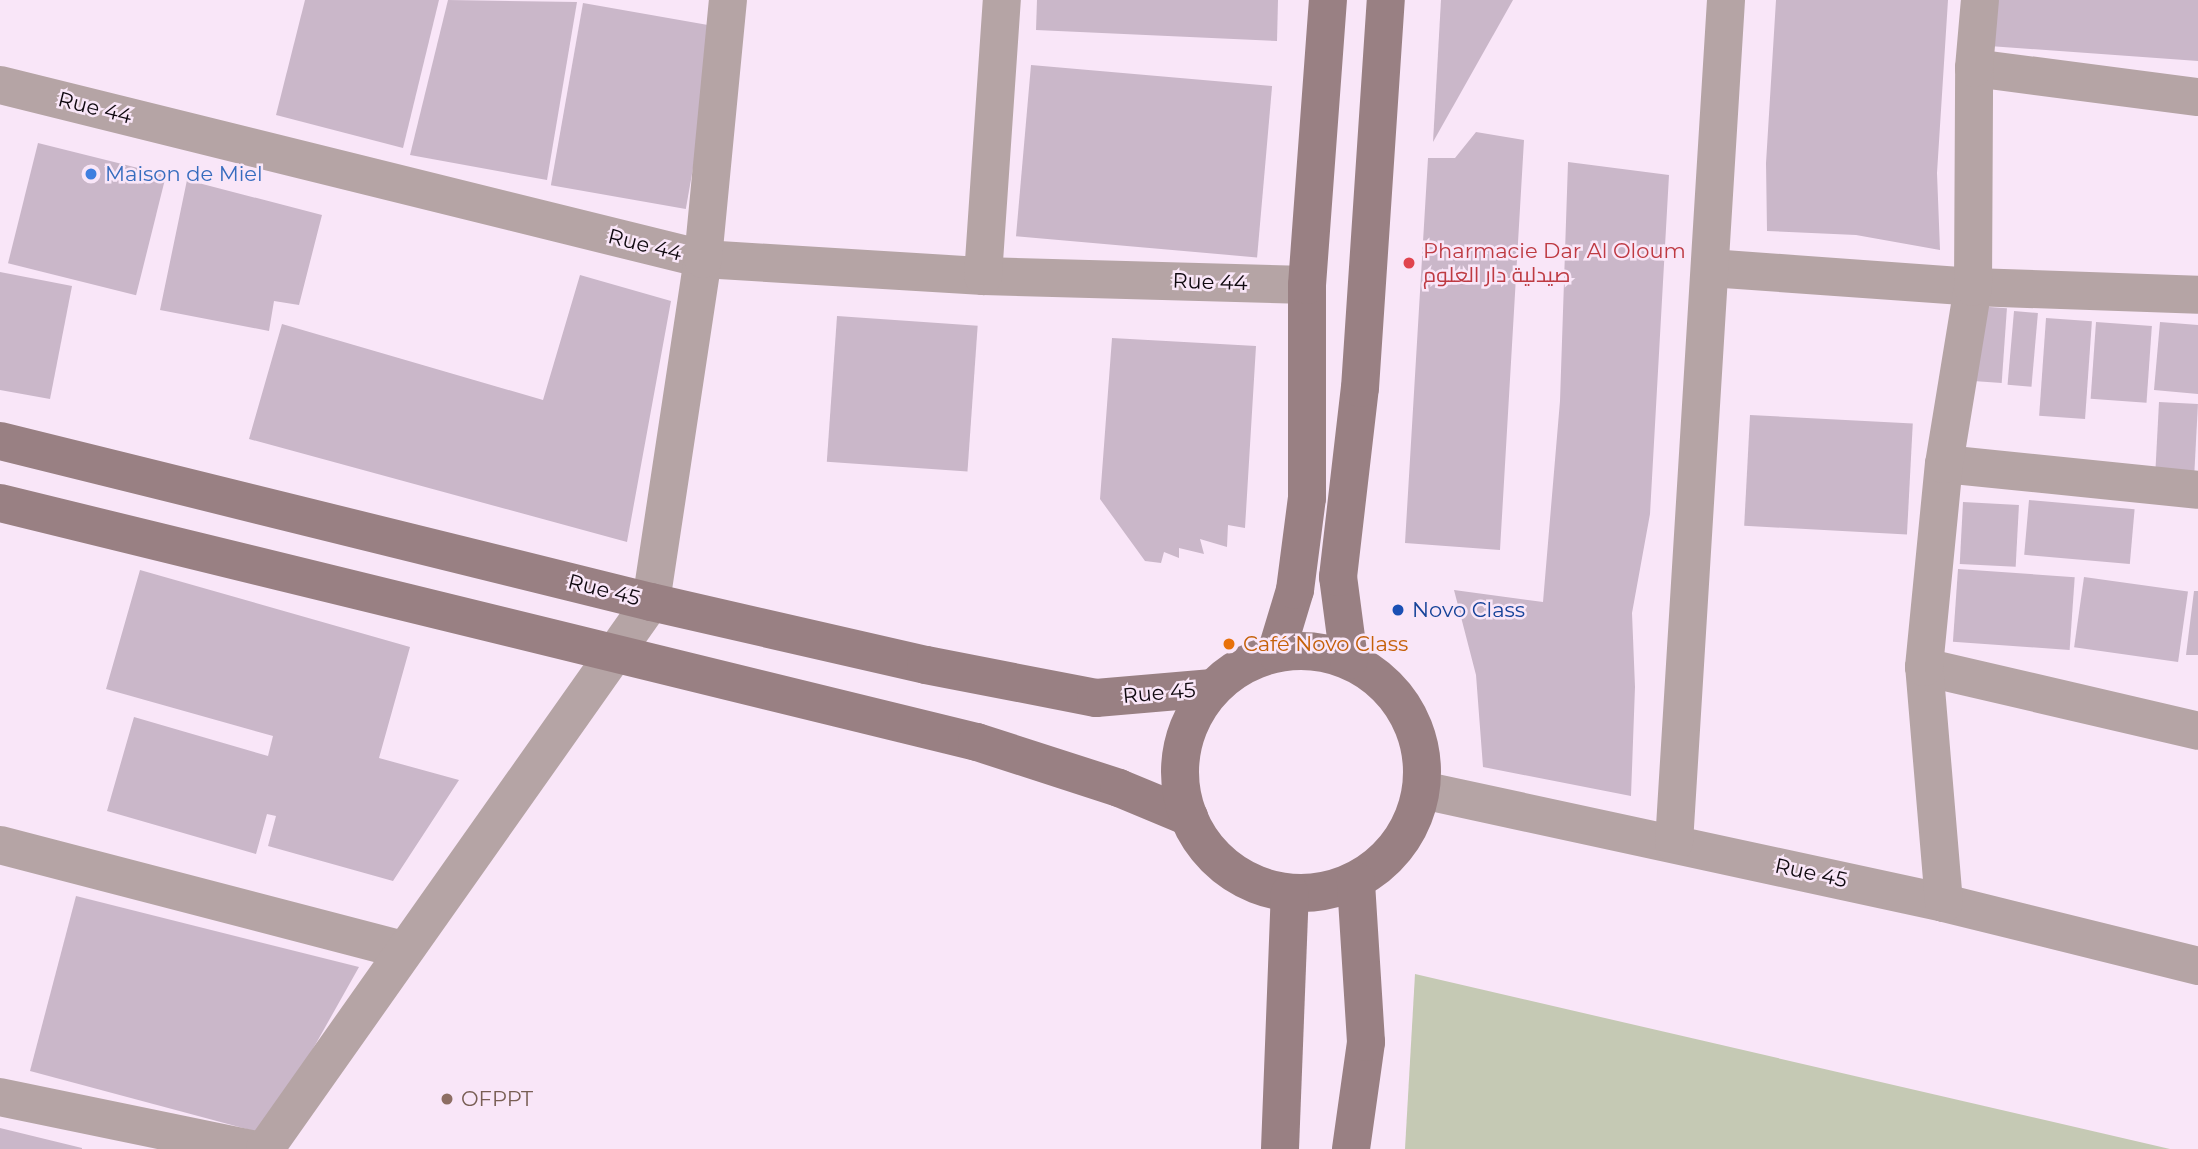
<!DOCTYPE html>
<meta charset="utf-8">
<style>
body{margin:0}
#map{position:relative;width:2198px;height:1149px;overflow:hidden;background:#f9e6f8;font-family:Montserrat,Cairo,sans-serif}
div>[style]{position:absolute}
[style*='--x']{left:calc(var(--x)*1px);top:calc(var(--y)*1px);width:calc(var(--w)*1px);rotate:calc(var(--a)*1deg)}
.green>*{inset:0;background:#c5c9b4}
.building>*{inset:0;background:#cab7c9;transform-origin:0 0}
.street>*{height:38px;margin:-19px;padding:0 19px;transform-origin:19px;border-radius:19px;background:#b5a4a5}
.secondary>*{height:38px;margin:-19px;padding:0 19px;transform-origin:19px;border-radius:19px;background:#998083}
.secondary>.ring{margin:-19px;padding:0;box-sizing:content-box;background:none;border:38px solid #998083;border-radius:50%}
.dots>*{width:19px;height:19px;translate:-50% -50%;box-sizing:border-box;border:4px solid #f9e6f8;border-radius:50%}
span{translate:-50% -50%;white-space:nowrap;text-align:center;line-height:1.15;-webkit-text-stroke:5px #f9e6f8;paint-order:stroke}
.street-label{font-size:21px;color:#0f090f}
.shop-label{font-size:21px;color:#366cbe}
.left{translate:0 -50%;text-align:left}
.health-label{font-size:21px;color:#be3a42}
.transit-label{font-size:21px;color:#164399}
.food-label{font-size:21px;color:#c56008}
.education-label{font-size:21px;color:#785e54}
</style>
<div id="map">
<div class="green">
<i style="clip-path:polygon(1415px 974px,2170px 1149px,1405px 1149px)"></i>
</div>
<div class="building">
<i style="clip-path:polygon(305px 0,439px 0,403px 148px,276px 115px)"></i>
<i style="clip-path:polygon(448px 0,577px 2px,547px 180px,410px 155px)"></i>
<i style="clip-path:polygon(1037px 0,1278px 0,1277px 41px,1036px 30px)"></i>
<i style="clip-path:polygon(1441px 0,1513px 0,1433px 142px)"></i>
<i style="clip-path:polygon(1776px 0,1948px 0,1937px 173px,1940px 250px,1856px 235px,1767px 231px,1766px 163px)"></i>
<i style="clip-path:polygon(1992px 0,2198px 0,2198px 61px,1989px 46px)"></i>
<i style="left:583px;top:3px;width:137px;height:185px;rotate:10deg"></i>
<i style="left:1031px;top:65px;width:242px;height:172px;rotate:5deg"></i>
<i style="clip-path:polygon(1476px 132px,1524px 140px,1500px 550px,1405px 543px,1428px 158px,1455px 158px)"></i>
<i style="left:38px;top:143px;width:132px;height:124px;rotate:14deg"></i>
<i style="clip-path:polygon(1568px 162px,1669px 175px,1650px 514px,1632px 613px,1635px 687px,1631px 796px,1483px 767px,1476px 675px,1454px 590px,1543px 602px,1560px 401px)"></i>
<i style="clip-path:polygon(187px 180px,322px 215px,299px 305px,274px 301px,269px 331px,160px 310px)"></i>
<i style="clip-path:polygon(0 272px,72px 286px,50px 399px,0 390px)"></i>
<i style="clip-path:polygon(580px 275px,671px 301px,627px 542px,249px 439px,282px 324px,543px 400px)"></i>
<i style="left:1975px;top:306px;width:32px;height:75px;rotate:4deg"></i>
<i style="left:2014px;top:311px;width:24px;height:74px;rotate:5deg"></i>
<i style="left:837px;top:316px;width:141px;height:146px;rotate:4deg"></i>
<i style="left:2046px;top:318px;width:46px;height:98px;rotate:4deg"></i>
<i style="left:2096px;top:322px;width:56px;height:77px;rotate:4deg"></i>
<i style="clip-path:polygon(2160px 322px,2198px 325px,2198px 394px,2154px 390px)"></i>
<i style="clip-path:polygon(1112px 338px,1256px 346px,1245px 528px,1228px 525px,1227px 547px,1200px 539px,1204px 554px,1179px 548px,1179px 558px,1164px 552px,1161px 563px,1145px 561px,1100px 499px)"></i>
<i style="left:2159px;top:402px;width:39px;height:73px;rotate:3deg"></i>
<i style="left:1750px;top:415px;width:163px;height:111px;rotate:3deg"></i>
<i style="left:2029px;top:500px;width:106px;height:55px;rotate:5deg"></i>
<i style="left:1963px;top:502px;width:56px;height:62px;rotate:3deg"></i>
<i style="left:1958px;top:569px;width:117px;height:73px;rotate:4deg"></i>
<i style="clip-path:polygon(140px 570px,410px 647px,379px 758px,459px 780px,393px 881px,268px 846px,276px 816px,267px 814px,256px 854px,107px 811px,134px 717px,268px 756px,273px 736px,106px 689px)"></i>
<i style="left:2084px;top:577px;width:105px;height:71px;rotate:8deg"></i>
<i style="clip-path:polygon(2194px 591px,2198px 591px,2198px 655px,2186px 655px)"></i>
<i style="clip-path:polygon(76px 896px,359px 967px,265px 1134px,30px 1071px)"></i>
<i style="clip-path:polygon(0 1128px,82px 1148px,82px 1149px,0 1149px)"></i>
</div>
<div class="street">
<i style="--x:1974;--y:68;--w:226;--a:7.4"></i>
<i style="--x:0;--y:85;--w:724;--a:13.9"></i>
<i style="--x:703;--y:259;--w:281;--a:3.5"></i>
<i style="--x:983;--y:276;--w:324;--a:1.6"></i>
<i style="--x:1710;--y:268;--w:264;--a:4.1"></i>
<i style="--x:1973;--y:287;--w:225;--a:2"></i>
<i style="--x:983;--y:276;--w:277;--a:-86.1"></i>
<i style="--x:1944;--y:464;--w:255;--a:5.8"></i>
<i style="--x:1924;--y:667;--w:281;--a:13.1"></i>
<i style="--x:1422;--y:790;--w:534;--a:12.21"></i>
<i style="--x:1944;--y:903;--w:262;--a:13.9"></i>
<i style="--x:1674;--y:843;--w:845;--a:-86.47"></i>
<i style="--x:0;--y:845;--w:415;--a:14.6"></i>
<i style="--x:1944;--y:903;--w:237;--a:-94.8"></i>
<i style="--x:1924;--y:667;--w:204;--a:-84.4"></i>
<i style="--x:1944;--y:464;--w:179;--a:-80.7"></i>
<i style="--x:1973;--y:287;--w:219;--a:-89.7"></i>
<i style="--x:1974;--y:68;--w:68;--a:-85"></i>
<i style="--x:0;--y:1097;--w:256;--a:11.7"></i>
<i style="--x:265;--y:1149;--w:669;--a:-54.79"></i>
<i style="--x:651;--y:602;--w:347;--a:-81.4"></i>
<i style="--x:703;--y:259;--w:260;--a:-84.5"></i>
</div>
<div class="secondary">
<i style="--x:0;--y:441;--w:671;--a:13.89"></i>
<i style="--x:651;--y:602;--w:282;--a:12.9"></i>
<i style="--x:926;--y:665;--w:173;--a:11"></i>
<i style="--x:1096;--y:698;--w:117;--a:-4.9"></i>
<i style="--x:0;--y:503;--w:1006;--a:13.75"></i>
<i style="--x:977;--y:742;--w:149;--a:17.9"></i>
<i style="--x:1119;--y:788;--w:76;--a:22.5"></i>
<i class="ring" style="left:1180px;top:651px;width:204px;height:204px"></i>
<i style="--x:1276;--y:653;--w:66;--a:-73.2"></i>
<i style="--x:1295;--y:590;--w:93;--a:-82.6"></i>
<i style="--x:1307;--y:498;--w:213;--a:-90"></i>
<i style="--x:1307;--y:285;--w:286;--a:-85.8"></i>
<i style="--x:1349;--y:660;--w:84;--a:-97.5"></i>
<i style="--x:1338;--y:577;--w:190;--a:-83.4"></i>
<i style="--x:1360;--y:388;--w:389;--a:-86.2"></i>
<i style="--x:1280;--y:1149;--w:256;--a:-87.8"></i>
<i style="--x:1351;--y:1149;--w:108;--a:-82"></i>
<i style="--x:1366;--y:1042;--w:161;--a:-93.6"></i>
</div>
<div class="dots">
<i style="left:91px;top:174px;background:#3f7fe0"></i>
<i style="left:1409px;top:263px;background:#e0444e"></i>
<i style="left:1398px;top:610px;background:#1a4fb4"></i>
<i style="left:1229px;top:644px;background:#e8710a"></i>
<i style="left:447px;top:1099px;background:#8d6e63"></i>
</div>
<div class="street-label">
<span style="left:95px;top:108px;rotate:14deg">Rue 44</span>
<span style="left:645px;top:245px;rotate:14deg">Rue 44</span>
<span style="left:1210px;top:282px;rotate:2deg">Rue 44</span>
<span style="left:604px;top:590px;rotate:14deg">Rue 45</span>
<span style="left:1159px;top:693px;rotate:-5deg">Rue 45</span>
<span style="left:1811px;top:873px;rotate:12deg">Rue 45</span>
</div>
<div class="shop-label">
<span class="left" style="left:105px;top:174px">Maison de Miel</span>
</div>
<div class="health-label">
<span class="left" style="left:1423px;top:263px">Pharmacie Dar Al Oloum<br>صيدلية دار العلوم</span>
</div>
<div class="transit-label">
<span class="left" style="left:1412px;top:610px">Novo Class</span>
</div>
<div class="food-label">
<span class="left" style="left:1243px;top:644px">Café Novo Class</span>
</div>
<div class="education-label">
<span class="left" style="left:461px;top:1099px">OFPPT</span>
</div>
</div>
